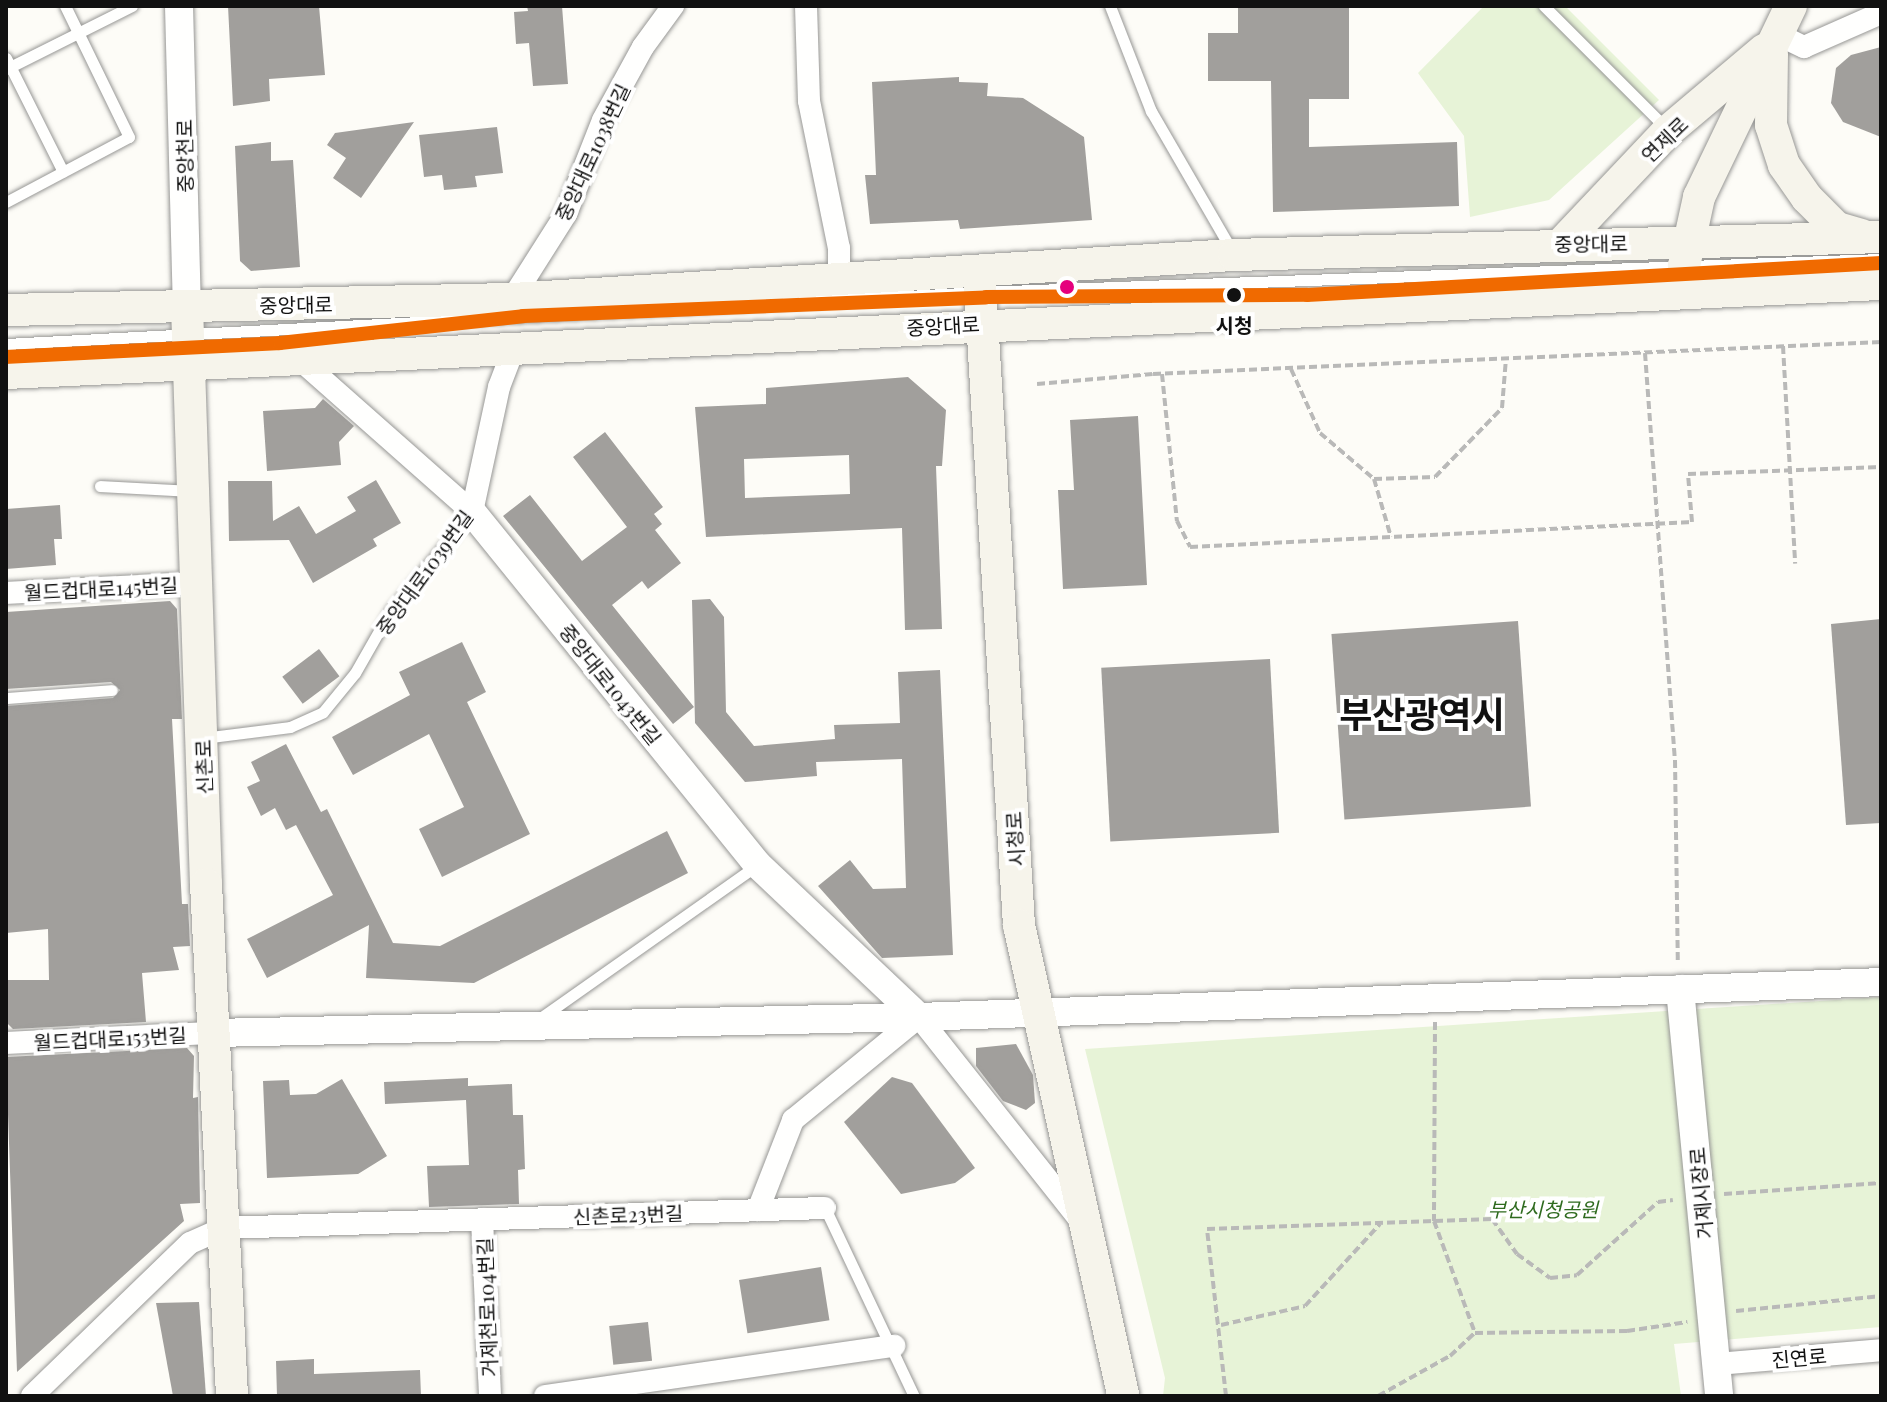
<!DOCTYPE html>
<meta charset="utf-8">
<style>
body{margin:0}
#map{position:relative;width:1887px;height:1402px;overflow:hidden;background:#fdfcf7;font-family:"Playfair Display","Noto Sans KR",serif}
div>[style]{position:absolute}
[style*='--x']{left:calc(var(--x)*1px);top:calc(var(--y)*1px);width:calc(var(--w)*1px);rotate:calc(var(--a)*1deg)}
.green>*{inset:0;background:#e7f3d7}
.building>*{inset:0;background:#a19f9c;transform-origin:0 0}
.path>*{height:4px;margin-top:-2px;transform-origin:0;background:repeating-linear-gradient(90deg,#b9b9b8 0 8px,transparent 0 12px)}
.roads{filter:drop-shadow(0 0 2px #979795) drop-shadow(0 0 2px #979795)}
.service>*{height:11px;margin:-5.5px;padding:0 5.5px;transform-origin:5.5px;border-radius:5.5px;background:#fffffe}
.minor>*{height:22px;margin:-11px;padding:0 11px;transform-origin:11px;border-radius:11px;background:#fffffe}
.tertiary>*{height:28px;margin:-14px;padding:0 14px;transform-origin:14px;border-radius:14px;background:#fffffe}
.secondary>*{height:32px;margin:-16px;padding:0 16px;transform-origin:16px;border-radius:16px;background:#f6f4eb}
.metro-1>*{height:14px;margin:-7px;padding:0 7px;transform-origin:7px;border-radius:7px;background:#f06a00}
.dots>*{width:22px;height:22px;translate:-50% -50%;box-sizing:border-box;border:4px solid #fff;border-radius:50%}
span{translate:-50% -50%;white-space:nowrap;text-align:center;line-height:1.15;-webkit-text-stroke:8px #fff;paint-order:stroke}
.street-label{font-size:20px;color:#111}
.stop-label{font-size:20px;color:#111;font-weight:700}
.park-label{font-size:20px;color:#2f6b1f;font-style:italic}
.town-label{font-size:36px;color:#111;font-weight:700}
.frame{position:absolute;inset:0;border:8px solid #111;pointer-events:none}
</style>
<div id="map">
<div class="green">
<i style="clip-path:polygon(1484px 6px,1565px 6px,1659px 100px,1549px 200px,1470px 217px,1464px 136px,1418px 73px)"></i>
<i style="clip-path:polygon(1881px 997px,1881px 1327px,1674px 1344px,1681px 1396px,1163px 1396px,1165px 1378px,1085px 1049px)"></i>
</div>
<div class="building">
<i style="clip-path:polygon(228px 6px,319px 6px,325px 75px,269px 79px,270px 101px,233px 106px)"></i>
<i style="clip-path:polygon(527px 6px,562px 6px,568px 84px,533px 86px,529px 43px,516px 44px,514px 12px,528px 11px)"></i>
<i style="clip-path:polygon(1238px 6px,1349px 6px,1349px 99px,1309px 99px,1309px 147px,1457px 142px,1459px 206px,1273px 212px,1271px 81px,1208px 81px,1208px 33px,1238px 33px)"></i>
<i style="clip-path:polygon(1881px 47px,1881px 137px,1843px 122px,1831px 103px,1836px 68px,1851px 55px)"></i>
<i style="clip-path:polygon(959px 77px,959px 82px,988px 83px,987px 96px,1023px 98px,1084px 137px,1092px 220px,960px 229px,958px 220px,870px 224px,865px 175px,876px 175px,872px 82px)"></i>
<i style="clip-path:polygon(414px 122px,361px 198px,333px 178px,346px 158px,327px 145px,335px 133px)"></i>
<i style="clip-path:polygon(497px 127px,503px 173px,475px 176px,477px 187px,444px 190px,442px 175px,424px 177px,419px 135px)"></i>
<i style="clip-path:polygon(271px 142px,271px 161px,293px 160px,300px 267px,251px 271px,240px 261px,235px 146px)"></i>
<i style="clip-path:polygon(evenodd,908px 377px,946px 410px,942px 466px,936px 466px,942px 629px,905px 630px,902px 528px,706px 537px,695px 407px,766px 404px,766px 388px,908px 377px,849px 455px,850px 494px,745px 498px,744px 459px,849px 455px)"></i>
<i style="clip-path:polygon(323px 399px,354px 426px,339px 442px,341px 465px,267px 471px,263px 411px,315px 408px)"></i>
<i style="clip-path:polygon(1138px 416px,1147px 585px,1063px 589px,1058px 490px,1074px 490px,1070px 420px)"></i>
<i style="clip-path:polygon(605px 432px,663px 507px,654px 514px,662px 524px,655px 530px,681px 563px,648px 589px,642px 581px,612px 605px,694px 707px,673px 724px,503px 516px,530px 495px,582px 561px,627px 527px,573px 457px)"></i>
<i style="clip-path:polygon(376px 480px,401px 523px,373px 539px,377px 546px,313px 583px,289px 540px,229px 541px,228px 481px,272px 481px,273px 521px,299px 506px,316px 534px,356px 511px,347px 497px)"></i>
<i style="clip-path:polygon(60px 505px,62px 539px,54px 539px,56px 565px,6px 569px,6px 509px)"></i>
<i style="clip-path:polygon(710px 599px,724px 617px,726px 712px,754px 746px,835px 739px,834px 725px,900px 723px,898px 672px,940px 670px,953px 955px,882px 958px,818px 886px,850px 860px,873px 889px,906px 888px,902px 759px,816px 762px,817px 776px,745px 782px,695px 723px,692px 600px)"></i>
<i style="clip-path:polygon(170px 601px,177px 609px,182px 719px,172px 719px,182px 904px,188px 904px,190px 946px,173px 947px,179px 970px,142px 973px,146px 1022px,13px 1029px,6px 1022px,6px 980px,49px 980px,48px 929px,6px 933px,6px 706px,113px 698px,120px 690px,111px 682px,6px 689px,6px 612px)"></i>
<i style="clip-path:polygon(1881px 619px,1881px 823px,1846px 825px,1831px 624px)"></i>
<i style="left:1518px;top:621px;width:186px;height:187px;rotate:86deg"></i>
<i style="clip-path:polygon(462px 642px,486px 692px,467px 702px,530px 834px,442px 877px,419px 829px,464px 807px,429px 734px,353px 775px,332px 737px,410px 695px,399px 672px)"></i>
<i style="left:319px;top:649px;width:34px;height:46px;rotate:53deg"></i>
<i style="left:1270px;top:659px;width:174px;height:169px;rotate:87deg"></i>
<i style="clip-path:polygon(286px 744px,321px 812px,327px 809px,393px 943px,440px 946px,667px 831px,688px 873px,474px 983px,366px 978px,369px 925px,267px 978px,247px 939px,333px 895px,296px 825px,286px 830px,275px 808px,261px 816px,247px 787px,260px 781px,251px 762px)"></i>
<i style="clip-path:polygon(1016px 1044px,1033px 1075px,1035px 1103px,1026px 1110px,1003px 1101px,976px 1066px,976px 1048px)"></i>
<i style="clip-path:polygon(187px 1048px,194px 1056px,193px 1098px,198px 1097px,200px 1203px,180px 1204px,184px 1221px,17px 1372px,6px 1057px)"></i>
<i style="clip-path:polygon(892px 1077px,912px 1083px,975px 1168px,955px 1183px,901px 1194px,844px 1122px)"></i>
<i style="clip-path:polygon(468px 1078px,468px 1086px,512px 1084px,513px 1115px,523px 1115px,525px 1169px,518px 1170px,519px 1204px,429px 1207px,427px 1166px,469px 1165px,466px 1100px,385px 1104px,384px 1082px)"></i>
<i style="clip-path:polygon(342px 1079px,387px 1156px,358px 1174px,267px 1178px,263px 1081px,289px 1080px,290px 1095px,316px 1094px)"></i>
<i style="left:821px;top:1267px;width:54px;height:83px;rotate:81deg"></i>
<i style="clip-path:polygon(199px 1302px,206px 1396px,173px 1396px,156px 1303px)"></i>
<i style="left:648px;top:1322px;width:39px;height:39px;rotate:84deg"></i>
<i style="clip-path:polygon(314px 1359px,314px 1374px,420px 1370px,421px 1396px,277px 1396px,276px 1361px)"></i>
</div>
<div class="path">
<i style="--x:1783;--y:346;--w:218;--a:86.8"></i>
<i style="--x:1645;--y:353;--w:408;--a:85.8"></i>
<i style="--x:1675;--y:760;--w:203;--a:89.2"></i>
<i style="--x:1291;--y:369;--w:70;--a:65.6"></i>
<i style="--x:1320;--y:433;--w:71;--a:40.4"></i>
<i style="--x:1374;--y:479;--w:60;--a:73.7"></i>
<i style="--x:1162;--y:374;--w:148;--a:84.2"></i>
<i style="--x:1177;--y:521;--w:29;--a:63"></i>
<i style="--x:1190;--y:547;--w:503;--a:-2.85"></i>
<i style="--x:1692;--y:522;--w:48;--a:-94.8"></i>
<i style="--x:1688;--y:474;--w:193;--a:-2.1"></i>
<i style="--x:1037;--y:384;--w:116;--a:-4.9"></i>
<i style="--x:1153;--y:374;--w:729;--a:-2.52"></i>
<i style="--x:1374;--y:479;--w:61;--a:-1.9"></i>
<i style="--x:1435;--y:477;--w:96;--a:-45.8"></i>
<i style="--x:1502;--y:408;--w:50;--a:-85.4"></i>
<i style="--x:1435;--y:1022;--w:199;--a:90.3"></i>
<i style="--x:1434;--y:1221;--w:119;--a:69.9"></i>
<i style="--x:1724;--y:1194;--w:157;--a:-4"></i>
<i style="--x:1736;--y:1311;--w:146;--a:-5.9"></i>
<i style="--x:1221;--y:1325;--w:86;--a:-12.7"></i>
<i style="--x:1305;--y:1306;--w:111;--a:-47.6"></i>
<i style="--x:1226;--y:1396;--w:168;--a:-96.5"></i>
<i style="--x:1207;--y:1229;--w:285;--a:-2"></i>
<i style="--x:1492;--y:1219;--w:43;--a:54.5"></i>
<i style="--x:1517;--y:1254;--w:41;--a:36"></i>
<i style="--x:1550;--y:1278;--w:27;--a:-6"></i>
<i style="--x:1577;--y:1275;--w:109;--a:-42"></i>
<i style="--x:1658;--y:1202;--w:15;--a:-8"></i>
<i style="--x:1251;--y:1396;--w:47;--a:0"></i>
<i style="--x:1378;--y:1396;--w:82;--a:-29.1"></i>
<i style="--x:1450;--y:1356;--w:34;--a:-43"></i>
<i style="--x:1475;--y:1333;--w:152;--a:-0.8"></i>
<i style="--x:1627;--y:1331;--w:61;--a:-8.5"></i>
</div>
<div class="roads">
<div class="service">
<i style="--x:1110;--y:6;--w:113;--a:68.7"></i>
<i style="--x:1151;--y:111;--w:162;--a:59.9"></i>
<i style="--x:1544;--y:6;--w:175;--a:45"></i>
<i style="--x:6;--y:58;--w:127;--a:63.4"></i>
<i style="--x:6;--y:69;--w:141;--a:-26.6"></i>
<i style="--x:6;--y:202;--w:139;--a:-27.9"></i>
<i style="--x:129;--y:137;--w:146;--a:-116"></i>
<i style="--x:6;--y:344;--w:976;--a:-3.05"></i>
<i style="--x:981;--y:292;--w:901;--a:-2.1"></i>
<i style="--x:100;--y:486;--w:91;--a:3.1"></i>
<i style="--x:6;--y:698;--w:106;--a:-4.3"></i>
<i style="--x:203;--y:738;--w:88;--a:-7.2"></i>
<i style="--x:290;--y:727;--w:36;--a:-24"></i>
<i style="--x:323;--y:712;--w:50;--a:-50.6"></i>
<i style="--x:355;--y:673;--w:73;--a:-60.3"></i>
<i style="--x:391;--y:610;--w:127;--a:-50.4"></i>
<i style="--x:539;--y:1019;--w:267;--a:-35.2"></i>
<i style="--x:825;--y:1208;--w:208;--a:64.7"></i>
</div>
<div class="minor">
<i style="--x:806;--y:6;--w:95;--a:88.2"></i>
<i style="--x:809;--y:101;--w:150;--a:78.5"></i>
<i style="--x:839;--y:248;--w:31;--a:90"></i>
<i style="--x:1777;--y:34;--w:30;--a:26"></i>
<i style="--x:1804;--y:47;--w:84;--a:-23.8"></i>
<i style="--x:512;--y:299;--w:101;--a:-57.6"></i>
<i style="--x:566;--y:214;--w:101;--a:-68.5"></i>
<i style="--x:603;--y:120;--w:83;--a:-61.3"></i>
<i style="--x:643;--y:47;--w:51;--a:-53.8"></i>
<i style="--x:297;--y:357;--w:234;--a:41.5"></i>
<i style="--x:472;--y:512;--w:128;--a:-77.8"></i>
<i style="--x:499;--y:387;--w:45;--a:-69.1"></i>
<i style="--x:6;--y:593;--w:191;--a:-3"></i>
<i style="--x:6;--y:1043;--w:208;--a:-2.8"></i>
<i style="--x:758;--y:1210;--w:97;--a:-68.7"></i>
<i style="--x:793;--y:1120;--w:163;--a:-39.3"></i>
<i style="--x:919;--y:1017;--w:259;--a:51.6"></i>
<i style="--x:482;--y:1219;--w:177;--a:87.4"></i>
<i style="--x:1716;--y:1364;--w:166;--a:-4.8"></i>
<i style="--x:32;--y:1396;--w:220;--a:-44.1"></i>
<i style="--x:190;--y:1243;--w:37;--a:-24"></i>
<i style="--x:224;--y:1228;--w:601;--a:-1.91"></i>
<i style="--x:545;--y:1396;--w:353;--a:-8.2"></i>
</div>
<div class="tertiary">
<i style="--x:179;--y:6;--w:300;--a:88.5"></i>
<i style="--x:472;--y:512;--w:454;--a:51"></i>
<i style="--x:758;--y:865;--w:221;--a:43.4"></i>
<i style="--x:1680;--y:989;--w:409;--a:84.5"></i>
<i style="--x:214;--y:1033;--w:705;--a:-1.3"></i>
<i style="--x:919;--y:1017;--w:963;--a:-2.08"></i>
</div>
<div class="secondary">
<i style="--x:1772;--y:54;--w:71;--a:90.8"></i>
<i style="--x:1771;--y:125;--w:42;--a:72"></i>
<i style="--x:1784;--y:165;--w:40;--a:55.1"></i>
<i style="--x:1807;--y:198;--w:42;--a:45"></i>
<i style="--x:1837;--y:228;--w:26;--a:16"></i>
<i style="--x:1563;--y:242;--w:153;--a:-46.6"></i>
<i style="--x:1668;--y:131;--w:126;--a:-40.2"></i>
<i style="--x:979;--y:271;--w:655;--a:86.5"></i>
<i style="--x:1019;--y:925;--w:482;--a:77.5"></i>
<i style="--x:1687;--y:292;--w:26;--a:-97"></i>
<i style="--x:1684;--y:266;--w:71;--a:-77.7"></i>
<i style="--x:1699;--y:197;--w:212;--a:-64.3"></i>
<i style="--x:187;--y:306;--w:578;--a:88.12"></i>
<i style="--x:206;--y:884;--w:513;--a:87.09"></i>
<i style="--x:6;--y:310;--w:506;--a:-1.25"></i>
<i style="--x:512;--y:299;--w:723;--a:-3.49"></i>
<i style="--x:1234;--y:255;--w:647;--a:-1.59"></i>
<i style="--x:6;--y:373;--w:1877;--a:-2.72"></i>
</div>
</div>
<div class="metro-1">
<i style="--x:6;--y:357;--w:274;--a:-2.9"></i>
<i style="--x:280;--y:343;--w:244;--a:-6.3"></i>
<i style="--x:523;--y:316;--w:463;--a:-2.3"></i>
<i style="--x:986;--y:297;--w:321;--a:-0.4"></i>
<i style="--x:1307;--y:295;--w:575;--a:-3.19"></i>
</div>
<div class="dots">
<i style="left:1067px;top:287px;background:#e5007d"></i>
<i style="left:1234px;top:295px;background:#111"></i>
</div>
<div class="street-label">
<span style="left:1664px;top:139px;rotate:-44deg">연제로</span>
<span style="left:592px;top:152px;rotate:-65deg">중앙대로1038번길</span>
<span style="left:184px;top:156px;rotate:-91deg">중앙천로</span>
<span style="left:1591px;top:243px;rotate:-1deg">중앙대로</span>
<span style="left:296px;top:304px;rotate:-1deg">중앙대로</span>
<span style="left:943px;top:325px;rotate:-3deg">중앙대로</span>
<span style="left:424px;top:572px;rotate:-54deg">중앙대로1039번길</span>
<span style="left:101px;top:588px;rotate:-3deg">월드컵대로145번길</span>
<span style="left:611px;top:684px;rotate:51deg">중앙대로1043번길</span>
<span style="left:203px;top:767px;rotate:-92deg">신촌로</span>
<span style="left:1014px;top:839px;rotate:-93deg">시청로</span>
<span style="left:110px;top:1038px;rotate:-3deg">월드컵대로153번길</span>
<span style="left:1700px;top:1193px;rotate:-95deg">거제시장로</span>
<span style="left:628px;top:1214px;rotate:-2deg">신촌로23번길</span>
<span style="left:486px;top:1307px;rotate:-92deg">거제천로104번길</span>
<span style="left:1799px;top:1357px;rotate:-5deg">진연로</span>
</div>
<div class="stop-label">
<span style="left:1234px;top:324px">시청</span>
</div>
<div class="park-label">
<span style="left:1543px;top:1208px">부산시청공원</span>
</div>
<div class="town-label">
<span style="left:1422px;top:714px">부산광역시</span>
</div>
<div class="frame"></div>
</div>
